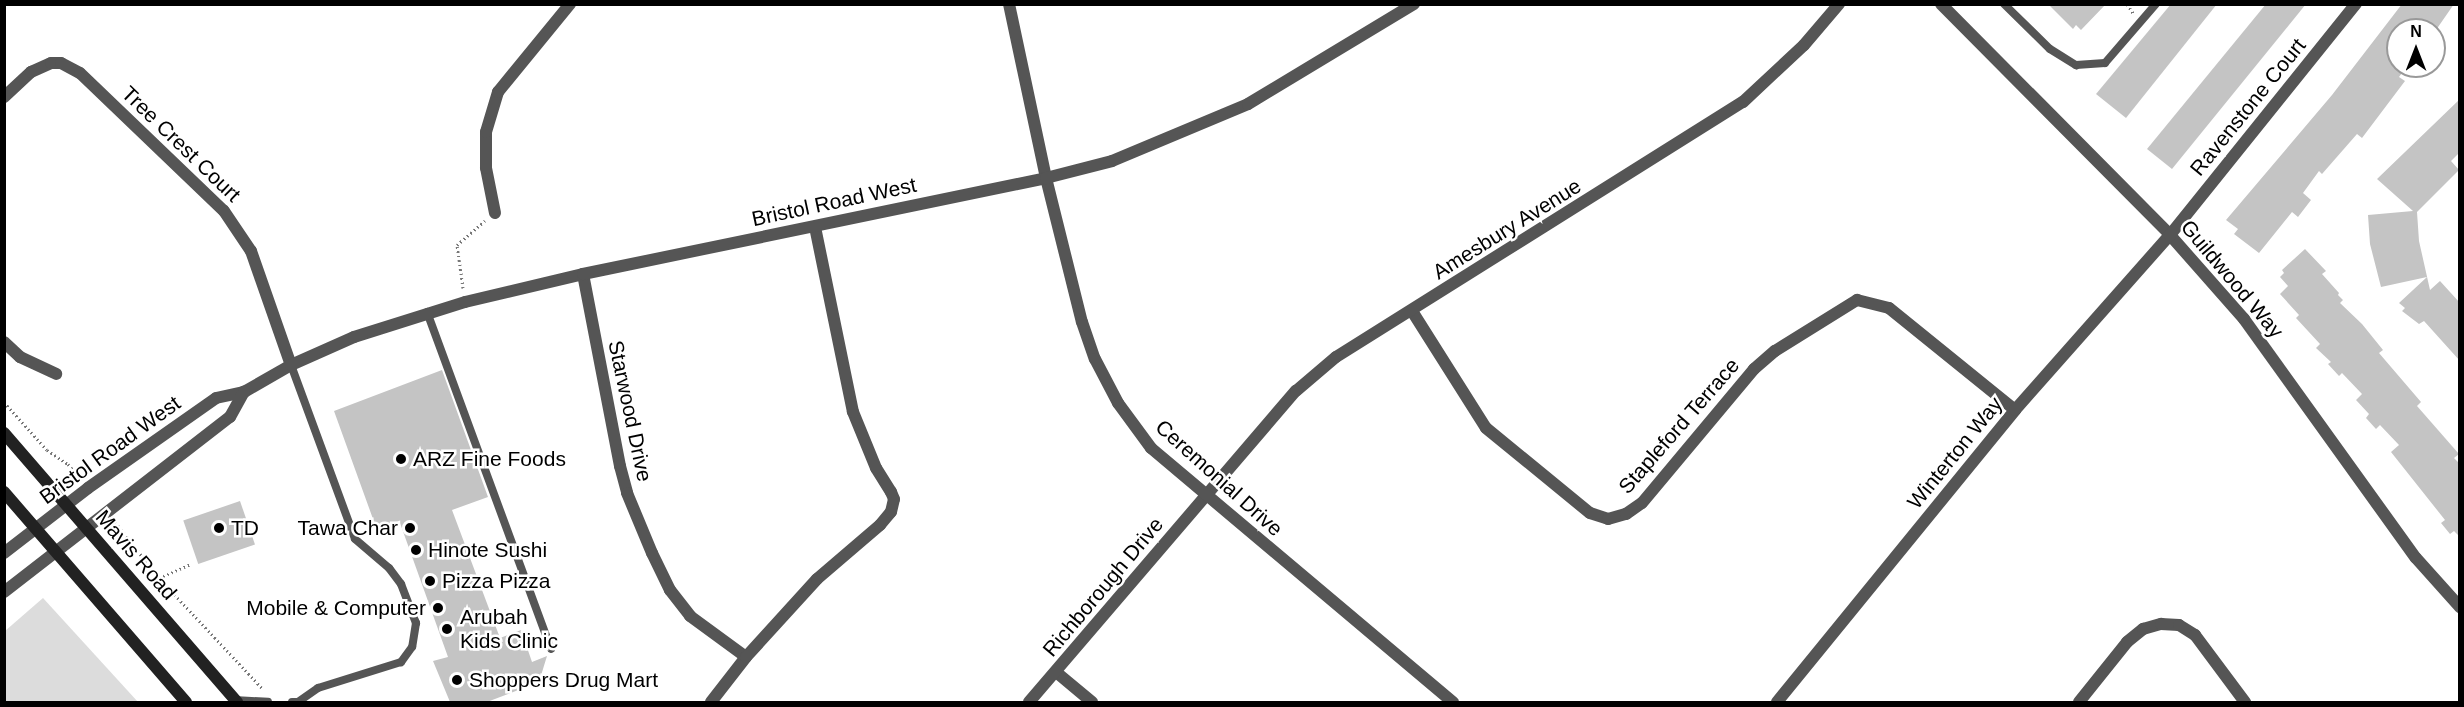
<!DOCTYPE html>
<style>
body{margin:0}
#map{position:relative;width:2464px;height:707px;overflow:hidden;background:#fff;font-family:Arial,sans-serif}
div>[style]{position:absolute}
[style*='--x']{left:calc(var(--x)*1px);top:calc(var(--y)*1px);width:calc(var(--w)*1px);rotate:calc(var(--a)*1deg)}
.green>*{inset:0;background:#dcdcdc}
.building>*{inset:0;background:#c4c4c4;transform-origin:0 0}
.path>*{height:3px;margin-top:-1.5px;transform-origin:0;background:repeating-linear-gradient(90deg,#777 0 1.5px,transparent 0 4.5px)}
.service>*{height:8px;margin:-4px;padding:0 4px;transform-origin:4px;border-radius:4px;background:#555}
.minor>*{height:12px;margin:-6px;padding:0 6px;transform-origin:6px;border-radius:6px;background:#555}
.tertiary>*{height:12px;margin:-6px;padding:0 6px;transform-origin:6px;border-radius:6px;background:#555}
.secondary>*{height:12px;margin:-6px;padding:0 6px;transform-origin:6px;border-radius:6px;background:#222}
.dots>*{width:16px;height:16px;translate:-50% -50%;box-sizing:border-box;border:3px solid #fff;border-radius:50%}
span{translate:-50% -50%;white-space:nowrap;text-align:center;line-height:1.15;-webkit-text-stroke:5px #fff;paint-order:stroke}
.street-label{font-size:21px;color:#000}
.poi-label{font-size:21px;color:#000}
.left{translate:0 -50%;text-align:left}
.right{translate:-100% -50%;text-align:right}
.frame{position:absolute;inset:0;border:6px solid #000;pointer-events:none}
.north{position:absolute;left:2386px;top:18px;width:60px;height:60px;box-sizing:border-box;background:#fff;border:2px solid #999;border-radius:50%;rotate:0deg;font-size:16px;font-weight:700;line-height:24px;text-align:center;color:#000}
.north::after{content:'';display:block;margin:auto;width:21px;height:27px;background:#000;clip-path:polygon(50% 0,100% 100%,50% 72%,0 100%)}
</style>
<div id="map">
<div class="green">
<i style="clip-path:polygon(43px 598px,138px 702px,5px 702px,5px 631px)"></i>
</div>
<div class="building">
<i style="clip-path:polygon(2048px 4px,2106px 4px,2081px 30px,2076px 25px,2073px 29px)"></i>
<i style="clip-path:polygon(2171px 4px,2217px 4px,2126px 118px,2096px 94px)"></i>
<i style="clip-path:polygon(2266px 4px,2306px 4px,2172px 169px,2147px 149px)"></i>
<i style="clip-path:polygon(2402px 4px,2454px 4px,2436px 30px,2398px 30px,2398px 66px,2407px 66px,2399px 77px,2405px 81px,2362px 138px,2357px 134px,2322px 174px,2319px 171px,2303px 193px,2311px 200px,2298px 217px,2292px 212px,2259px 253px,2234px 234px,2238px 229px,2226px 220px,2332px 95px)"></i>
<i style="clip-path:polygon(2460px 99px,2460px 152px,2451px 161px,2459px 170px,2417px 212px,2419px 241px,2430px 290px,2440px 281px,2460px 303px,2460px 361px,2424px 321px,2419px 324px,2402px 311px,2405px 308px,2399px 303px,2427px 277px,2381px 287px,2370px 244px,2368px 215px,2413px 211px,2377px 179px)"></i>
<i style="clip-path:polygon(2305px 249px,2326px 271px,2322px 274px,2339px 293px,2338px 295px,2343px 300px,2340px 303px,2362px 324px,2383px 350px,2379px 353px,2421px 402px,2417px 406px,2459px 454px,2454px 458px,2460px 464px,2460px 537px,2454px 531px,2450px 534px,2441px 523px,2445px 520px,2391px 452px,2399px 445px,2380px 425px,2376px 429px,2366px 418px,2369px 414px,2356px 400px,2362px 394px,2342px 373px,2339px 376px,2328px 364px,2331px 362px,2316px 348px,2320px 344px,2296px 318px,2299px 315px,2280px 294px,2288px 286px,2280px 277px,2284px 273px,2282px 270px)"></i>
<i style="clip-path:polygon(442px 370px,488px 497px,452px 510px,500px 638px,521px 630px,532px 662px,547px 656px,539px 682px,487px 702px,450px 702px,433px 661px,448px 657px,400px 523px,377px 530px,334px 411px)"></i>
<i style="left:240px;top:501px;width:46px;height:60px;rotate:71deg"></i>
</div>
<div class="path">
<i style="--x:2127;--y:4;--w:11;--a:56"></i>
<i style="--x:463;--y:288;--w:43;--a:-97.9"></i>
<i style="--x:457;--y:245;--w:37;--a:-41"></i>
<i style="--x:4;--y:402;--w:64;--a:48.1"></i>
<i style="--x:47;--y:450;--w:25;--a:34"></i>
<i style="--x:68;--y:464;--w:17;--a:50"></i>
<i style="--x:115;--y:522;--w:71;--a:51.8"></i>
<i style="--x:159;--y:578;--w:151;--a:46.9"></i>
<i style="--x:159;--y:578;--w:35;--a:-24"></i>
</div>
<div class="service">
<i style="--x:2004;--y:4;--w:64;--a:44.4"></i>
<i style="--x:2050;--y:49;--w:31;--a:32"></i>
<i style="--x:2076;--y:65;--w:29;--a:-4"></i>
<i style="--x:2105;--y:63;--w:78;--a:-49.2"></i>
<i style="--x:427;--y:312;--w:359;--a:69.8"></i>
<i style="--x:291;--y:365;--w:185;--a:69.8"></i>
<i style="--x:355;--y:539;--w:45;--a:40.5"></i>
<i style="--x:389;--y:568;--w:20;--a:53"></i>
<i style="--x:401;--y:584;--w:42;--a:69"></i>
<i style="--x:416;--y:623;--w:24;--a:99"></i>
<i style="--x:412;--y:647;--w:19;--a:126"></i>
<i style="--x:401;--y:662;--w:87;--a:162.6"></i>
<i style="--x:318;--y:688;--w:24;--a:145"></i>
<i style="--x:298;--y:702;--w:6;--a:180"></i>
<i style="--x:234;--y:700;--w:34;--a:3"></i>
</div>
<div class="minor">
<i style="--x:1941;--y:4;--w:325;--a:45.2"></i>
<i style="--x:2170;--y:235;--w:112;--a:48.6"></i>
<i style="--x:2244;--y:319;--w:294;--a:54.3"></i>
<i style="--x:2416;--y:558;--w:66;--a:48.1"></i>
<i style="--x:4;--y:97;--w:37;--a:-43"></i>
<i style="--x:31;--y:72;--w:22;--a:-24"></i>
<i style="--x:51;--y:63;--w:10;--a:0"></i>
<i style="--x:61;--y:63;--w:21;--a:28"></i>
<i style="--x:80;--y:73;--w:199;--a:43.8"></i>
<i style="--x:224;--y:211;--w:48;--a:56"></i>
<i style="--x:251;--y:251;--w:121;--a:70.7"></i>
<i style="--x:495;--y:213;--w:46;--a:-101.3"></i>
<i style="--x:486;--y:168;--w:36;--a:-90"></i>
<i style="--x:486;--y:132;--w:42;--a:-73.3"></i>
<i style="--x:498;--y:92;--w:114;--a:-50.7"></i>
<i style="--x:583;--y:274;--w:196;--a:79.1"></i>
<i style="--x:620;--y:466;--w:28;--a:75"></i>
<i style="--x:627;--y:493;--w:65;--a:67.4"></i>
<i style="--x:652;--y:553;--w:41;--a:64.1"></i>
<i style="--x:670;--y:590;--w:33;--a:52"></i>
<i style="--x:690;--y:616;--w:69;--a:36.2"></i>
<i style="--x:1412;--y:311;--w:138;--a:57.7"></i>
<i style="--x:1486;--y:428;--w:134;--a:39.3"></i>
<i style="--x:1590;--y:513;--w:19;--a:18"></i>
<i style="--x:1608;--y:519;--w:19;--a:-16"></i>
<i style="--x:1626;--y:514;--w:19;--a:-35"></i>
<i style="--x:1642;--y:503;--w:175;--a:-50.1"></i>
<i style="--x:1754;--y:369;--w:28;--a:-41"></i>
<i style="--x:1775;--y:351;--w:97;--a:-31.9"></i>
<i style="--x:1857;--y:300;--w:33;--a:14"></i>
<i style="--x:1889;--y:308;--w:162;--a:39"></i>
<i style="--x:4;--y:342;--w:22;--a:43"></i>
<i style="--x:20;--y:357;--w:40;--a:25"></i>
<i style="--x:1056;--y:672;--w:47;--a:39.8"></i>
<i style="--x:711;--y:702;--w:57;--a:-52.1"></i>
<i style="--x:746;--y:657;--w:105;--a:-47.7"></i>
<i style="--x:817;--y:579;--w:83;--a:-40.6"></i>
<i style="--x:880;--y:525;--w:17;--a:-50"></i>
<i style="--x:891;--y:512;--w:13;--a:-77"></i>
<i style="--x:894;--y:499;--w:8;--a:-113"></i>
<i style="--x:891;--y:492;--w:28;--a:-122"></i>
<i style="--x:876;--y:468;--w:61;--a:-112.3"></i>
<i style="--x:853;--y:412;--w:189;--a:-101.6"></i>
<i style="--x:1029;--y:702;--w:410;--a:-49.4"></i>
<i style="--x:1296;--y:391;--w:52;--a:-40.4"></i>
<i style="--x:1336;--y:357;--w:480;--a:-32.1"></i>
<i style="--x:1743;--y:102;--w:83;--a:-43.1"></i>
<i style="--x:1804;--y:45;--w:54;--a:-49.5"></i>
<i style="--x:1777;--y:702;--w:377;--a:-50.8"></i>
<i style="--x:2015;--y:410;--w:234;--a:-48.5"></i>
<i style="--x:2170;--y:235;--w:297;--a:-51.2"></i>
<i style="--x:2079;--y:702;--w:77;--a:-51.3"></i>
<i style="--x:2127;--y:642;--w:21;--a:-39"></i>
<i style="--x:2143;--y:629;--w:19;--a:-16"></i>
<i style="--x:2161;--y:624;--w:18;--a:3"></i>
<i style="--x:2179;--y:625;--w:19;--a:32"></i>
<i style="--x:2195;--y:635;--w:84;--a:53.3"></i>
</div>
<div class="tertiary">
<i style="--x:1009;--y:4;--w:178;--a:78"></i>
<i style="--x:1046;--y:178;--w:148;--a:76"></i>
<i style="--x:1082;--y:322;--w:39;--a:71"></i>
<i style="--x:1095;--y:359;--w:50;--a:62.4"></i>
<i style="--x:1118;--y:403;--w:56;--a:53.7"></i>
<i style="--x:1151;--y:448;--w:395;--a:40.1"></i>
<i style="--x:4;--y:553;--w:106;--a:-37.7"></i>
<i style="--x:88;--y:488;--w:156;--a:-35.1"></i>
<i style="--x:216;--y:398;--w:29;--a:-12"></i>
<i style="--x:244;--y:392;--w:54;--a:-29.9"></i>
<i style="--x:291;--y:365;--w:69;--a:-24"></i>
<i style="--x:354;--y:337;--w:116;--a:-17.5"></i>
<i style="--x:465;--y:302;--w:121;--a:-13.3"></i>
<i style="--x:583;--y:274;--w:473;--a:-11.7"></i>
<i style="--x:1046;--y:178;--w:68;--a:-14.4"></i>
<i style="--x:1112;--y:161;--w:147;--a:-22.7"></i>
<i style="--x:1248;--y:104;--w:194;--a:-31.1"></i>
<i style="--x:4;--y:592;--w:286;--a:-37.8"></i>
<i style="--x:230;--y:417;--w:29;--a:-61"></i>
</div>
<div class="secondary">
<i style="--x:4;--y:433;--w:356;--a:49.1"></i>
<i style="--x:4;--y:492;--w:278;--a:49.1"></i>
</div>
<div class="dots">
<i style="left:401px;top:459px;background:#000"></i>
<i style="left:219px;top:528px;background:#000"></i>
<i style="left:410px;top:528px;background:#000"></i>
<i style="left:416px;top:550px;background:#000"></i>
<i style="left:430px;top:581px;background:#000"></i>
<i style="left:438px;top:608px;background:#000"></i>
<i style="left:447px;top:629px;background:#000"></i>
<i style="left:457px;top:680px;background:#000"></i>
</div>
<div class="street-label">
<span style="left:2248px;top:107px;rotate:-51deg">Ravenstone Court</span>
<span style="left:181px;top:144px;rotate:44deg">Tree Crest Court</span>
<span style="left:834px;top:202px;rotate:-12deg">Bristol Road West</span>
<span style="left:1507px;top:229px;rotate:-32deg">Amesbury Avenue</span>
<span style="left:2232px;top:279px;rotate:50deg">Guildwood Way</span>
<span style="left:630px;top:411px;rotate:78deg">Starwood Drive</span>
<span style="left:1679px;top:426px;rotate:-49deg">Stapleford Terrace</span>
<span style="left:110px;top:450px;rotate:-36deg">Bristol Road West</span>
<span style="left:1955px;top:453px;rotate:-51deg">Winterton Way</span>
<span style="left:1219px;top:478px;rotate:42deg">Ceremonial Drive</span>
<span style="left:136px;top:555px;rotate:49deg">Mavis Road</span>
<span style="left:1103px;top:587px;rotate:-50deg">Richborough Drive</span>
</div>
<div class="poi-label">
<span class="left" style="left:413px;top:459px">ARZ Fine Foods</span>
<span class="left" style="left:231px;top:528px">TD</span>
<span class="right" style="left:398px;top:528px">Tawa Char</span>
<span class="left" style="left:428px;top:550px">Hinote Sushi</span>
<span class="left" style="left:442px;top:581px">Pizza Pizza</span>
<span class="right" style="left:426px;top:608px">Mobile &amp; Computer</span>
<span class="left" style="left:460px;top:629px">Arubah<br>Kids Clinic</span>
<span class="left" style="left:469px;top:680px">Shoppers Drug Mart</span>
</div>
<div class="frame"></div>
<div class="north">N</div>
</div>
